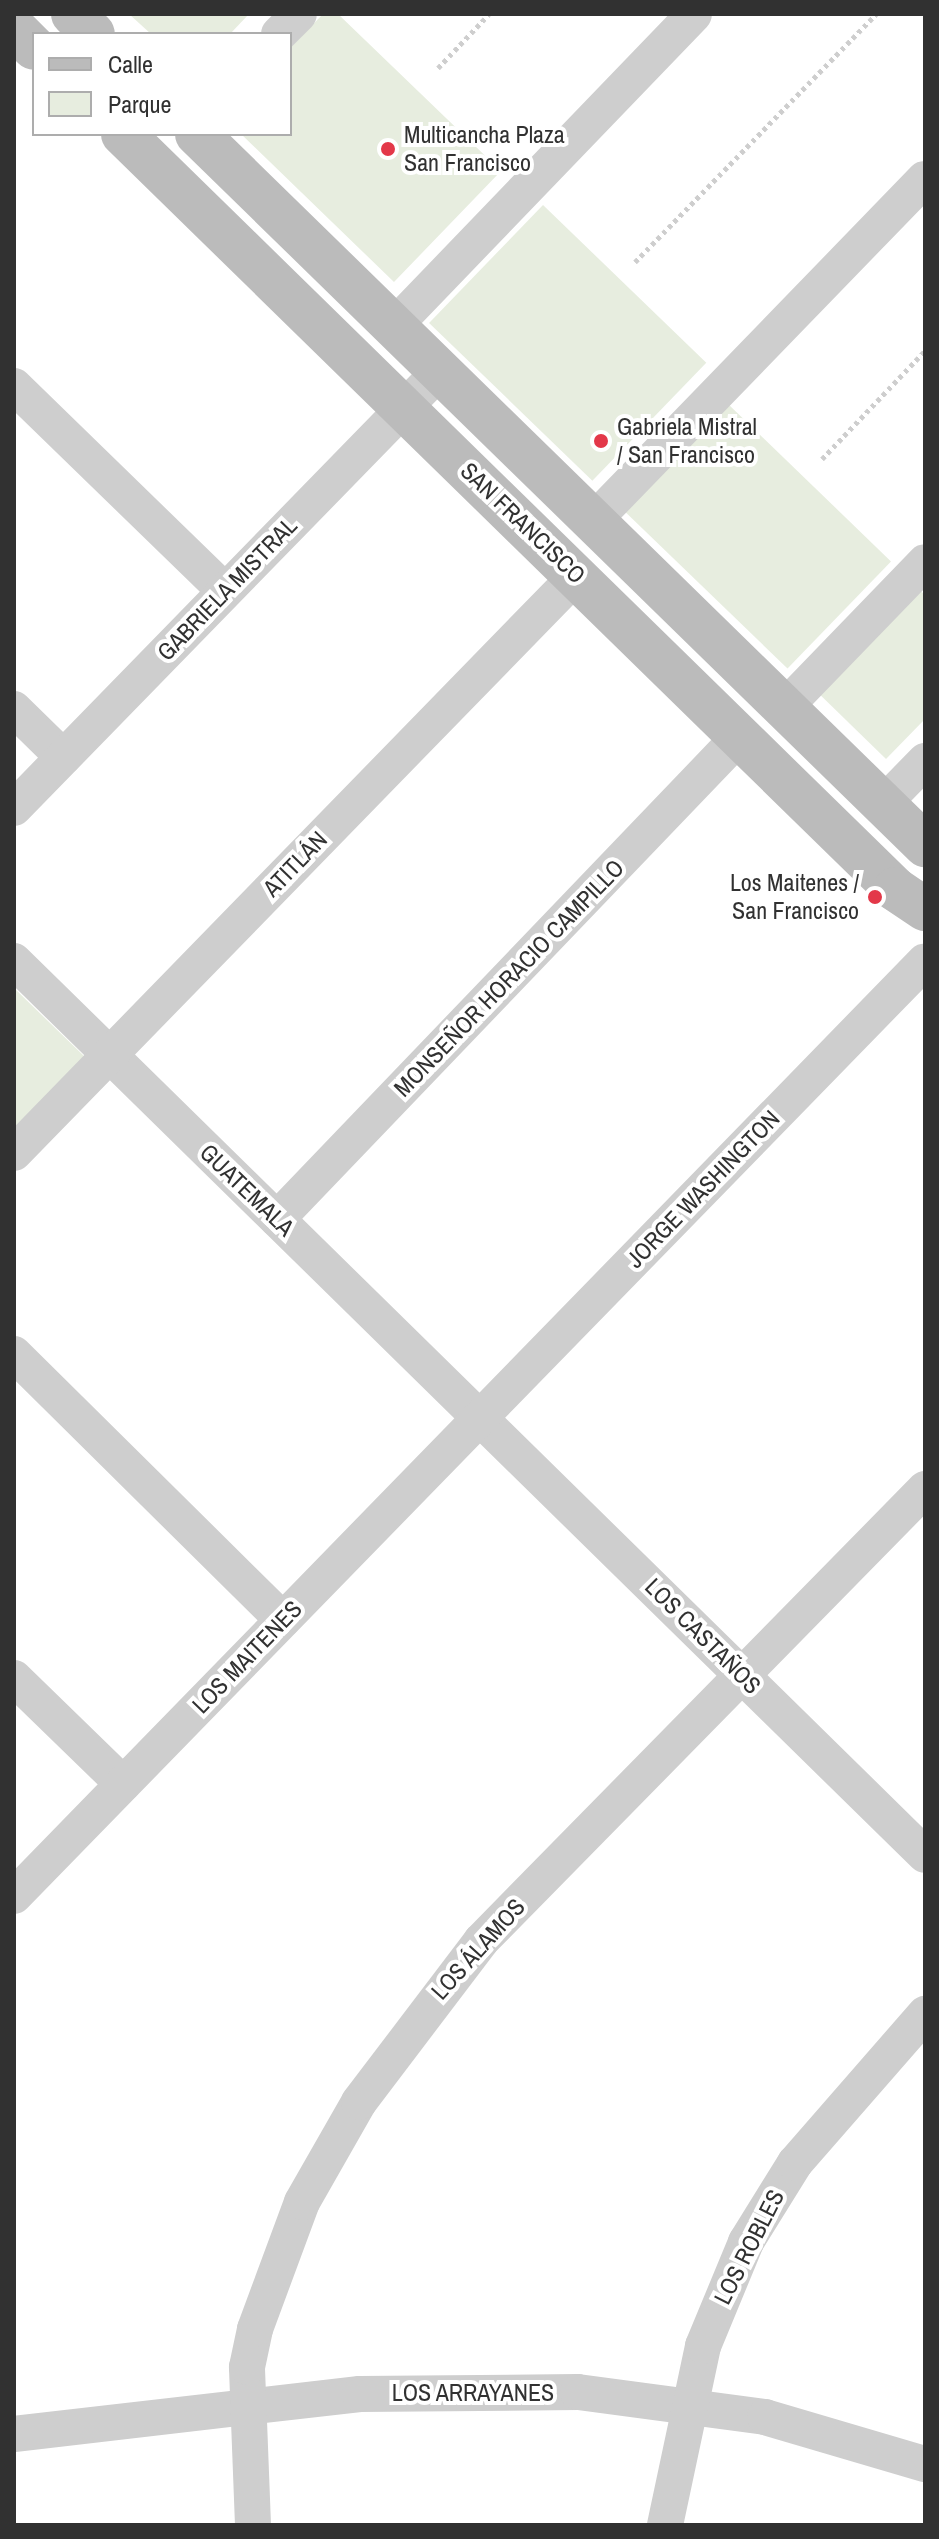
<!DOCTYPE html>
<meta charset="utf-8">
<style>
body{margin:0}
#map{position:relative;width:939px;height:2539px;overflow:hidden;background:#fff;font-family:"Archivo Narrow",sans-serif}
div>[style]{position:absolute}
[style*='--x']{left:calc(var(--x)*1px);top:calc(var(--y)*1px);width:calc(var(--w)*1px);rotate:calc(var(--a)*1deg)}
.green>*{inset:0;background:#e7eddf;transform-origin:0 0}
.path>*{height:5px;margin-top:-2.5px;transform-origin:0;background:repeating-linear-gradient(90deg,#cecece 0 4px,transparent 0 8px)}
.minor>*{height:36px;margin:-18px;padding:0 18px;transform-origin:18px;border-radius:18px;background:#cecece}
.secondary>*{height:44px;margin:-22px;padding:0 22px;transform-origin:22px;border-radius:22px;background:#bbb}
.dots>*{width:22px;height:22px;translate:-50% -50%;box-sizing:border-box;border:4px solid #fff;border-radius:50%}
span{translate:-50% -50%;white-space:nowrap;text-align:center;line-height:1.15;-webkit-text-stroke:8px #fff;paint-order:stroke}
.poi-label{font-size:24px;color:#313131}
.left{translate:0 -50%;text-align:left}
.right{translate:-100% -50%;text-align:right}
.street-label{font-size:24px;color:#313131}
.frame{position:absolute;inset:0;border:16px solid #313131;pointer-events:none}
.legend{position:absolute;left:32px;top:32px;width:260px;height:104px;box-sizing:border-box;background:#fff;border:2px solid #adadad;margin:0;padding:10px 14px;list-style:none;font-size:24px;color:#313131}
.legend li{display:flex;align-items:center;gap:16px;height:40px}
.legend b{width:40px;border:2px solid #adadad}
</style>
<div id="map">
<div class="green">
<i style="clip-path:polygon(129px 14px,249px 14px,230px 34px,151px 34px)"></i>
<i style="clip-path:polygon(323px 14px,338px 14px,501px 171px,394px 282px,241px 134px,290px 134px,290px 48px)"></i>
<i style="left:543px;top:205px;width:227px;height:164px;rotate:44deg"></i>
<i style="left:727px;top:403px;width:228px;height:149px;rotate:44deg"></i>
<i style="clip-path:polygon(910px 581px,925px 595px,925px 719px,886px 759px,810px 685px)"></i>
<i style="clip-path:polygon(14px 988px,85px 1057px,14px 1142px)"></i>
</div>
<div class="path">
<i style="--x:438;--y:68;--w:74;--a:-46.6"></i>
<i style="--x:635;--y:262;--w:346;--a:-45.8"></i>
<i style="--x:822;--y:459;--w:149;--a:-46.4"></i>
</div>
<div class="minor">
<i style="--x:279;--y:34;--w:28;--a:-45"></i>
<i style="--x:395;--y:325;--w:431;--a:-46.1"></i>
<i style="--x:14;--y:386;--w:294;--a:44.2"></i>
<i style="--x:594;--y:520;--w:475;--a:-45.9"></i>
<i style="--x:786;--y:706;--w:200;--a:-46"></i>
<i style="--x:14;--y:709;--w:69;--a:44.4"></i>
<i style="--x:884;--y:803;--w:59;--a:-45.7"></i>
<i style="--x:14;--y:808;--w:612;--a:-45.73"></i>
<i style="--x:14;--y:961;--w:1276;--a:44.46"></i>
<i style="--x:14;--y:1153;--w:807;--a:-45.75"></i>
<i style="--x:277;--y:1219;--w:669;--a:-46.21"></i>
<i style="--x:14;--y:1354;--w:378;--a:44.7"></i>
<i style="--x:14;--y:1678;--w:152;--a:44.2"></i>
<i style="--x:14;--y:1896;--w:1305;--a:-45.74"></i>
<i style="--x:14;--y:2434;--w:348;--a:-6.6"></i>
<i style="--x:360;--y:2394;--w:218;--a:-0.5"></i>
<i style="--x:578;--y:2392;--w:189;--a:7.6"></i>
<i style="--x:765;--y:2417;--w:167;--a:16.4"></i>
<i style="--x:253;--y:2525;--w:158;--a:-92.2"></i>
<i style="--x:247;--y:2367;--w:39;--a:-78"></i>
<i style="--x:255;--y:2329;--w:135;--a:-69.7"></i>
<i style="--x:302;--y:2202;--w:115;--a:-60.3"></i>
<i style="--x:359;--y:2102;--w:202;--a:-52.8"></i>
<i style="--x:481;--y:1941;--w:634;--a:-45.51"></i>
<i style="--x:665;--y:2525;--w:183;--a:-78"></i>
<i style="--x:703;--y:2346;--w:113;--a:-67.5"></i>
<i style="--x:746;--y:2242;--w:93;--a:-58.2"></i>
<i style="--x:795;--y:2163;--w:198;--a:-48.9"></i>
</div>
<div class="secondary">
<i style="--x:73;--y:14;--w:28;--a:45"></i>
<i style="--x:14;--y:28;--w:28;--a:45"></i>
<i style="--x:123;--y:134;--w:1080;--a:44.36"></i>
<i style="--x:895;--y:889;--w:36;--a:34"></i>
<i style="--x:197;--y:134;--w:1018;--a:44.32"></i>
</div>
<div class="dots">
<i style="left:388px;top:149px;background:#e33849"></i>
<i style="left:601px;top:441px;background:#e33849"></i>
<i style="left:875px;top:897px;background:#e33849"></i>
</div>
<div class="poi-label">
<span class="left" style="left:404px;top:149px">Multicancha Plaza<br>San Francisco</span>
<span class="left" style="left:617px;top:441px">Gabriela Mistral<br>/ San Francisco</span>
<span class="right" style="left:859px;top:897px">Los Maitenes /<br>San Francisco</span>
</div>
<div class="street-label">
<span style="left:523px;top:523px;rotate:44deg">SAN FRANCISCO</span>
<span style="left:227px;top:589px;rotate:-46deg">GABRIELA MISTRAL</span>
<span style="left:295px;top:864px;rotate:-46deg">ATITLÁN</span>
<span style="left:509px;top:978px;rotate:-46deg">MONSEÑOR HORACIO CAMPILLO</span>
<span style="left:703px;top:1189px;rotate:-46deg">JORGE WASHINGTON</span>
<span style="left:247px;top:1190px;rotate:44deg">GUATEMALA</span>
<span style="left:703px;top:1636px;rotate:45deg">LOS CASTAÑOS</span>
<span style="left:247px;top:1657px;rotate:-46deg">LOS MAITENES</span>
<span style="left:478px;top:1949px;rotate:-48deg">LOS ÁLAMOS</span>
<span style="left:749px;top:2247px;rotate:-63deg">LOS ROBLES</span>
<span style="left:473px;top:2393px">LOS ARRAYANES</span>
</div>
<div class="frame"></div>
<ul class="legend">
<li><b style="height:10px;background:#bbb"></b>Calle</li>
<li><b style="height:22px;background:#e7eddf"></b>Parque</li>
</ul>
</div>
